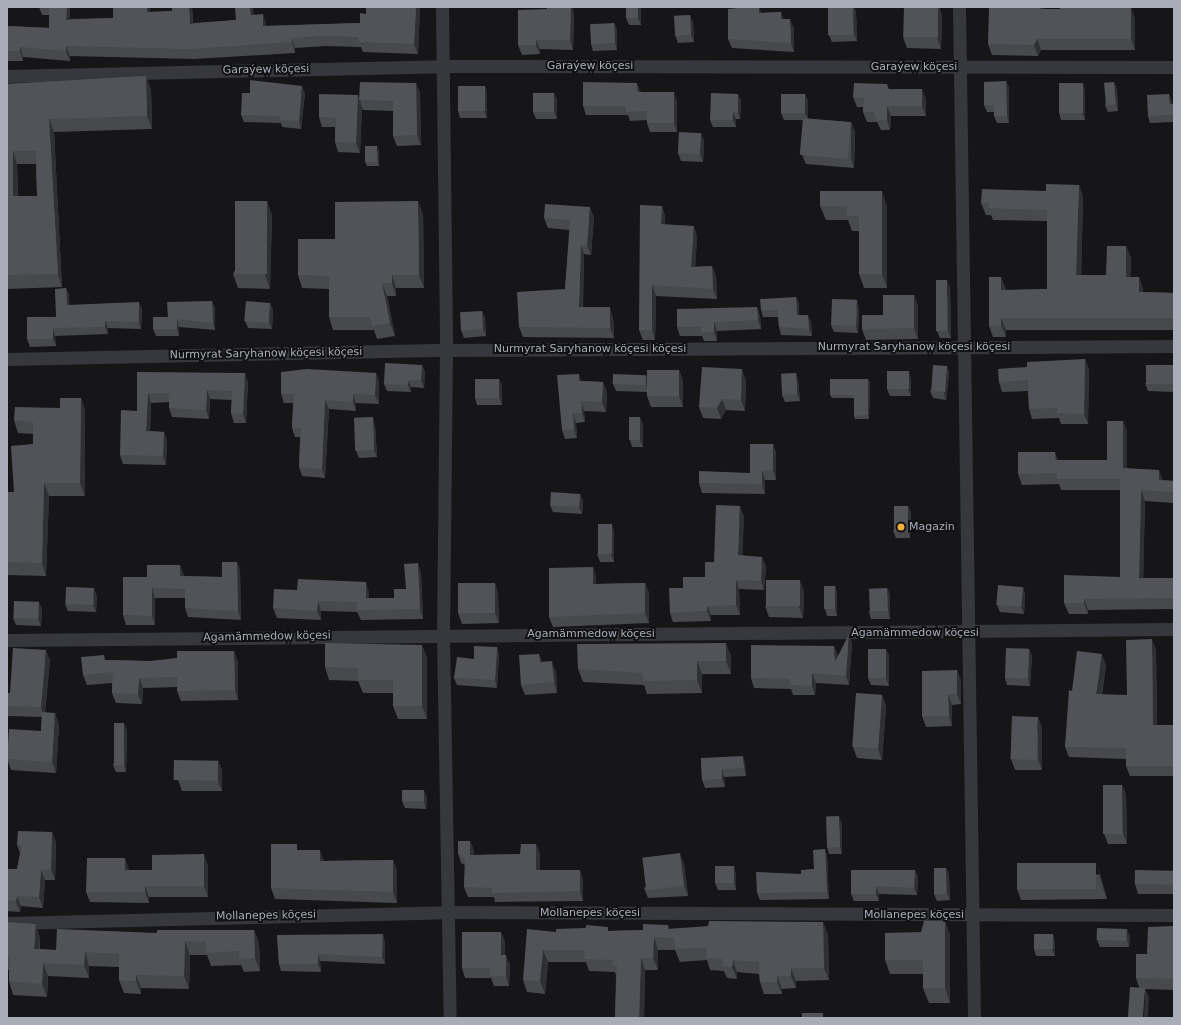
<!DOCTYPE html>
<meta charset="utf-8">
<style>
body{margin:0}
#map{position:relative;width:1181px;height:1025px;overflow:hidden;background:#161618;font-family:"DejaVu Sans",sans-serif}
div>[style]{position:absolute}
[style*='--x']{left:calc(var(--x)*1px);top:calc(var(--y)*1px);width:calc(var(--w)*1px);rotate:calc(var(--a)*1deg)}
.minor>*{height:13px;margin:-6.5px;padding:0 6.5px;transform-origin:6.5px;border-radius:6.5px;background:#37383d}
.wall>*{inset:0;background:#47494d;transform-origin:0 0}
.shaded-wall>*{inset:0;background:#2f3033}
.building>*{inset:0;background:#525359;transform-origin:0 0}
.dots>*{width:11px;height:11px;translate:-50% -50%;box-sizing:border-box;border:2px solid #111113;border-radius:50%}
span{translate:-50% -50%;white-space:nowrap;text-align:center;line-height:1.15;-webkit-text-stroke:4px #111113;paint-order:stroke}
.street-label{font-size:11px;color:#a8adb8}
.poi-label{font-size:11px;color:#a8adb8}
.left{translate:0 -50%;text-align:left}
.frame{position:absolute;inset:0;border:8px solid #a8adb8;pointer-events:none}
</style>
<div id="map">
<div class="minor">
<i style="--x:442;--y:7;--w:343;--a:89.3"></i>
<i style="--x:446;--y:350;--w:285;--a:90.6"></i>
<i style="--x:443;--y:635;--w:383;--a:89"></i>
<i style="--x:959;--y:7;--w:1011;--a:89.15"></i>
<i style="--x:7;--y:76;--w:435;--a:-1.3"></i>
<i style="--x:442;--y:66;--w:732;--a:0.08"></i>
<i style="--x:7;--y:359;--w:439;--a:-1.2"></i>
<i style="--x:446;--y:350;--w:728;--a:-0.31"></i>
<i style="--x:7;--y:640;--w:1167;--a:-0.54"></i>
<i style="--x:7;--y:923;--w:440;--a:-1.4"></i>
<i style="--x:447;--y:912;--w:727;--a:0.24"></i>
</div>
<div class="wall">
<i style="clip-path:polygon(39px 7px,70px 7px,70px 19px,113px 18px,151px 12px,172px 11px,172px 7px,192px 7px,193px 23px,236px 20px,254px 15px,266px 24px,266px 26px,360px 23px,366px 14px,420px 7px,418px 54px,363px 52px,361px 47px,326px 46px,295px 48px,295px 53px,194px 59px,70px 56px,70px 61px,23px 57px,23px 61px,7px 61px,7px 26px,49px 28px,49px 15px,42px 15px)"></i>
<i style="left:455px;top:7px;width:15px;height:1px"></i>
<i style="clip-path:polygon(641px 7px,641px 25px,629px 25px,626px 18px)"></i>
<i style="clip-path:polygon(748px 7px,759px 7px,761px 13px,781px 12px,783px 19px,794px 28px,794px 52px,732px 48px,728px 39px)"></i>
<i style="clip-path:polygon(828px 7px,854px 7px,856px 12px,857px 41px,832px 42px,829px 35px)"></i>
<i style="clip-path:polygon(904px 7px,939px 7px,942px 17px,941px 49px,907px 48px,903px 37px)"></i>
<i style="clip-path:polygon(1060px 7px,1105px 7px,1105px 8px,1131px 8px,1135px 19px,1135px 50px,1041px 50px,1038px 56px,992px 55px,988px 44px,1044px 9px,1060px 9px)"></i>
<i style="clip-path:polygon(574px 13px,573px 50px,540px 49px,540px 54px,522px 55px,518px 45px)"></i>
<i style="clip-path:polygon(690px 15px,693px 23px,694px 42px,678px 43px,675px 35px)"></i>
<i style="clip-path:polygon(614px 23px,617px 30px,617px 50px,593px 51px,591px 44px)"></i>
<i style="clip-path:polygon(evenodd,146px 76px,151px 90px,152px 129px,54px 132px,62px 287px,7px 289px,7px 84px,146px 76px,17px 164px,36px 164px,37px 196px,18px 196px,17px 164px)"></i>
<i style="clip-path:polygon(1006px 81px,1009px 88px,1009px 123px,997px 123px,994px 116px,994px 112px,987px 112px,984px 105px)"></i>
<i style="clip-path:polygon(1114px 82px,1117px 90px,1118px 111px,1108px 112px,1105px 105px)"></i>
<i style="clip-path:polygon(416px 83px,420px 93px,421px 145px,397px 146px,393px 136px,393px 111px,363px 110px,362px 107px,360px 153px,338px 152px,335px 142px,335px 127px,322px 127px,319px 117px,359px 99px)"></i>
<i style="clip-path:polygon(887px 84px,889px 89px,926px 99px,926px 116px,891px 116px,890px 130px,881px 130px,877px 122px,867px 122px,863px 112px,863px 107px,857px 107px,853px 97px)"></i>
<i style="clip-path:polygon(485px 86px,487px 94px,487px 118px,460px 118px,458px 111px)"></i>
<i style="clip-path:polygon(1085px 90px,1085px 120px,1061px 120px,1059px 113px)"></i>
<i style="clip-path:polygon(641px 92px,677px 101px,677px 132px,650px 132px,647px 123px,647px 120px,630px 121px,628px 115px,586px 115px,583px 106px)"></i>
<i style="clip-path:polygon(305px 93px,301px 129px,282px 127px,281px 123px,244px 122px,241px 115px)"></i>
<i style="clip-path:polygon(554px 93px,557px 100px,557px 119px,536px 119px,533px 112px)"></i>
<i style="clip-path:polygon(738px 94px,741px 101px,740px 119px,736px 119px,736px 127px,713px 127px,710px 120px)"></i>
<i style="clip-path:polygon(805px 94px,808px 101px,808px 119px,851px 122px,855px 132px,854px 168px,806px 164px,802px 155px,803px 120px,784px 120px,781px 113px)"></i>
<i style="clip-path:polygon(1172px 101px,1172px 104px,1174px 104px,1174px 134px,1173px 122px,1150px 123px,1148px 116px)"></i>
<i style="clip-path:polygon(701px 133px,704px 141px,703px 162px,681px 161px,678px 153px)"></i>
<i style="clip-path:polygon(379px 150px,379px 166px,367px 166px,365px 162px)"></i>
<i style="clip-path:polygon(1079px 185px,1083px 197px,1081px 275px,1106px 275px,1126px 246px,1131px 258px,1130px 277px,1139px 277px,1143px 289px,1143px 292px,1174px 293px,1174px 330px,1006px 330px,1006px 337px,993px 337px,989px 326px,1001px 277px,1006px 290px,1047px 289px,1047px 221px,993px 220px,991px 215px,986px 215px,981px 203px)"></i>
<i style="clip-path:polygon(267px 201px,272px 216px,270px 289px,238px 288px,233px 274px)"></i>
<i style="clip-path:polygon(662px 206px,665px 216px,665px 225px,697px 236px,695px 267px,712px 266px,716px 276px,717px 299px,656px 296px,655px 340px,643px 340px,639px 330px)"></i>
<i style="clip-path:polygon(820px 206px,887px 206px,887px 288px,864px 288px,859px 274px,859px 231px,852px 231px,848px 220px,826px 220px)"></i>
<i style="clip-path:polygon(423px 214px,424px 288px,396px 288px,396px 296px,387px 296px,395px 336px,377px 339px,374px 330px,333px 330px,329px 317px,329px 289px,302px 288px,298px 275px,335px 239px)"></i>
<i style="clip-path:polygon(594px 217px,591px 255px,584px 254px,583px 307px,613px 317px,614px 338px,523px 337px,519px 327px,565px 289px,570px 230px,548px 228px,544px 218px)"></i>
<i style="clip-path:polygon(66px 288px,69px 295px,69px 305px,142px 309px,141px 329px,108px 328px,108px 334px,55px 336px,56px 346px,30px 347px,27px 339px,56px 317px)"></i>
<i style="clip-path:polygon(950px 288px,951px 338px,940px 338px,937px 331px)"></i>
<i style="clip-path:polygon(914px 295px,918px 306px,918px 339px,866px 340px,862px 329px)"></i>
<i style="clip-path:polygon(796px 297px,799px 304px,799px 315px,811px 322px,812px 336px,781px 335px,779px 327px,778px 317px,763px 317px,761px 310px)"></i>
<i style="clip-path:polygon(212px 301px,215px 309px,215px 330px,179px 327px,179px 336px,156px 336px,153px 329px,168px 317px)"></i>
<i style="clip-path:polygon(270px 303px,273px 310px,272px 329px,248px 328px,245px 321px)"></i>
<i style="clip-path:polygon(757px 307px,760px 316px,761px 329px,717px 331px,717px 341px,704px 341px,702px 336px,680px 336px,677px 327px)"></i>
<i style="clip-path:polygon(859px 308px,858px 333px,834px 332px,831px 325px)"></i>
<i style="clip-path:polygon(482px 311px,485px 318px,486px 336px,464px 338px,461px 330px)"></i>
<i style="clip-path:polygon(1085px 359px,1089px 370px,1088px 424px,1061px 424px,1059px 418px,1032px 419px,1029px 409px,1028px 391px,1002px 392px,999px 382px,1027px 367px)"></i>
<i style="clip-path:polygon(422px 365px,425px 372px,424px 388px,411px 387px,411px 392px,387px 391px,384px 384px)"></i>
<i style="clip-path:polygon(1174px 365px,1174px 392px,1148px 391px,1145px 383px)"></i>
<i style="clip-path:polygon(947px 366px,949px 373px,946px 400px,933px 398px,930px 391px)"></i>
<i style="clip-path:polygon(679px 370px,683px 381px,683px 407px,651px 407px,647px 396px,647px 392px,616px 391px,613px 384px,647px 377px)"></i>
<i style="clip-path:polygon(137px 372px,248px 382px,246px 423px,234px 423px,231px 413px,232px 400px,210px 399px,209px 419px,172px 417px,169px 408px,169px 402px,151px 403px,150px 431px,164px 432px,167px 441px,166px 465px,123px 464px,120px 455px,137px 411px)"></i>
<i style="clip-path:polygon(376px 373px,379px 382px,379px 404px,356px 403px,356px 411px,329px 409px,325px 478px,302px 476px,299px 467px,300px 437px,295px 437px,292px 428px,293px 403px,284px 403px,281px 394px)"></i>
<i style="clip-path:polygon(796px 373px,798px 380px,800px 401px,785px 402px,782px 395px)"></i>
<i style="clip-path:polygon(499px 379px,502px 386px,502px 405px,477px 405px,475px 398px)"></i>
<i style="clip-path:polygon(868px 379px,870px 383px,869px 419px,855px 419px,854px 416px,854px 398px,832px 398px,830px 395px)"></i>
<i style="clip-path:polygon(911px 379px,911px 396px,890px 396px,887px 389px)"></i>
<i style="clip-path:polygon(746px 380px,745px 411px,726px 410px,721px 419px,703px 418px,699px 407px)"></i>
<i style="clip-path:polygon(582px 381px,603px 382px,607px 392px,606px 412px,584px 411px,585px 422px,576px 423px,577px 438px,565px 439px,562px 430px)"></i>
<i style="clip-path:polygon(81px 398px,85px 411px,85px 496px,49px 496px,46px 576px,7px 575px,7px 492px,14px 492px,33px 444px,33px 434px,18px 433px,14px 420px,60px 408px)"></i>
<i style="clip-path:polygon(1123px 421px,1127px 432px,1127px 468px,1163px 480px,1174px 481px,1174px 503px,1145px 501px,1143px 578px,1174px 578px,1174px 609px,1088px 610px,1088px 614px,1069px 614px,1064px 603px,1120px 577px,1120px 490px,1061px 490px,1059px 484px,1022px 485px,1018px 474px,1059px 460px,1107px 460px)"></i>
<i style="clip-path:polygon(643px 424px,643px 447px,632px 447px,630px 440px)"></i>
<i style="clip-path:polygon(375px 425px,377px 457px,359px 458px,356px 451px)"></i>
<i style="clip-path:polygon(773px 444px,776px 453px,776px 480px,765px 480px,765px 494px,702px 493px,699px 483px,750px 473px)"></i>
<i style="clip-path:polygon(580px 494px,583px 501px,582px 514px,553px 512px,550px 505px)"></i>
<i style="clip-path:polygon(908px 506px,911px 513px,910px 538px,896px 538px,893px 531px)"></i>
<i style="clip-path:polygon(744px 516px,742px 555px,766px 566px,764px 590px,739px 589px,740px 615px,711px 615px,711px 621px,673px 622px,670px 613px,683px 588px,705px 577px)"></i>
<i style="clip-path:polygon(614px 531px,614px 562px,600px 562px,597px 554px)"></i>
<i style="clip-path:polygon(237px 562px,240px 571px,241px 620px,188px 617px,185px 608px,185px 598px,155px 598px,155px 625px,126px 625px,123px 615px,147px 577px,184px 575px,184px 576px,222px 577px)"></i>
<i style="clip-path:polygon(593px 567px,596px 577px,596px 584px,645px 583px,649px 593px,649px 623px,553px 627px,549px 617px)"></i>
<i style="clip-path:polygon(421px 573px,423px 619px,361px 620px,357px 612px,321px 611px,321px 620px,277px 618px,273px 608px,297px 590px,369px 592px,369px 598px,394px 598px,406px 589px)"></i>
<i style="clip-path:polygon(495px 583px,498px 594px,499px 623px,462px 624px,458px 613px)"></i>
<i style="clip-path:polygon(835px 586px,837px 593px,837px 616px,827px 616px,825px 609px)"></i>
<i style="clip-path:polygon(1023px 587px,1025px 594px,1024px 614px,1000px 612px,997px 605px)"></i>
<i style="clip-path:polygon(887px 588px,890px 595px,890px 619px,871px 619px,869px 612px)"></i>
<i style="clip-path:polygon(804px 591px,803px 618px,769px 617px,765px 606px)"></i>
<i style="clip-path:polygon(97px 596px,96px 612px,68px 611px,65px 604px)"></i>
<i style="clip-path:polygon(42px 609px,41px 626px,16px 625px,13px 618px)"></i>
<i style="clip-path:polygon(852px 643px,849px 685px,816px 683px,815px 695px,793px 695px,791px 689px,754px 688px,751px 678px,838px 656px)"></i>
<i style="clip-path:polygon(422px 645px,427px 658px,427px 719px,398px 719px,393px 706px,393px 693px,363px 693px,358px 681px,329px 680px,325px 667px)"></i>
<i style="clip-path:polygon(497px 647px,499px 655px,497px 688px,457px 685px,454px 678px,474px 659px)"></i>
<i style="clip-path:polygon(886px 649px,889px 656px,889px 686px,871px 685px,868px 678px)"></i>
<i style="clip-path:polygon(1029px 649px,1032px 656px,1030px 686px,1007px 685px,1005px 678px)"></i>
<i style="clip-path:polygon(1156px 650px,1157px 725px,1174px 725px,1174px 776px,1130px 776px,1126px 766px,1126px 759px,1069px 757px,1065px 747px,1072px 691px,1106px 665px,1102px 695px,1127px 695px)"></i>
<i style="clip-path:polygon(539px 654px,542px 662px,556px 672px,557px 693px,525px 695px,521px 685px)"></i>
<i style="clip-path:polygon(731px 656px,731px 674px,702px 674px,702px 693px,647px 694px,644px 685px,583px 682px,578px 669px)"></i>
<i style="clip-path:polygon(50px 660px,45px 712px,59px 724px,56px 773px,11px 770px,7px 759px,41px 731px,42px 717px,7px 716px,7px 693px,10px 693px)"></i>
<i style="clip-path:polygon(106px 660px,150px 661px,238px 661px,238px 700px,181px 701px,177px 691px,177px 687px,143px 688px,142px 704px,116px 703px,112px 693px,112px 683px,87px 685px,83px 675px)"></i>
<i style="clip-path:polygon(957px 670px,961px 681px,961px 704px,952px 705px,952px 726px,926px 727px,922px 716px)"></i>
<i style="clip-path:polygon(882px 695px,886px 706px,882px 760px,857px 758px,853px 747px)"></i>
<i style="clip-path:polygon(1042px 727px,1042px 770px,1015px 770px,1011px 759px)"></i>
<i style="clip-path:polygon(127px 730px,126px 772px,116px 772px,113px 765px)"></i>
<i style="clip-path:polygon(701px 758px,745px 763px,746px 776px,724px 777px,725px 787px,705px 788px,702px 780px)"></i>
<i style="clip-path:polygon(218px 761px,222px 771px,222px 791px,182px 791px,178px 780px)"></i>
<i style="clip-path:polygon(1122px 785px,1126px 795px,1127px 844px,1108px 844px,1104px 834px)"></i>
<i style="clip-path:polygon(427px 797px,426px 809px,405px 808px,402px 801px)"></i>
<i style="clip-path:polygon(842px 824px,842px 854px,829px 854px,827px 847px)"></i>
<i style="clip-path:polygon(52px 832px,56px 843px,55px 880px,45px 880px,43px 908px,21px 906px,20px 912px,7px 911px,7px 869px,17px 869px,20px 853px,17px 845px)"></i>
<i style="clip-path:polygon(470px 841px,474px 851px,474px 855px,520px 854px,536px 844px,540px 854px,540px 870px,583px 879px,583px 901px,495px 902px,494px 897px,468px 897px,464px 887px,465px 865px,461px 863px,458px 853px)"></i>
<i style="clip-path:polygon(825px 849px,827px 856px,829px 899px,760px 900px,757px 893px,801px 874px,814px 869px)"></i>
<i style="clip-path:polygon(300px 850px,324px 861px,393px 860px,397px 871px,397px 903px,275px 899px,271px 888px)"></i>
<i style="clip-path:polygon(684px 864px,688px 896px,648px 898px,644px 888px)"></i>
<i style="clip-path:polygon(208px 865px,208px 897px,149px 897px,149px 903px,90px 902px,86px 892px,129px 869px,129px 870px,152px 870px)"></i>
<i style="clip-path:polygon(946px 868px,949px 875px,950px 900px,937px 901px,934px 894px)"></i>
<i style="clip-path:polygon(915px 870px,918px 877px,917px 895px,879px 894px,879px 901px,854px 901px,851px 894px)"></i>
<i style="clip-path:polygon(1174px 871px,1174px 894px,1138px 894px,1135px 884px)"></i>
<i style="clip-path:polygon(736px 874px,736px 890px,718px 890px,715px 883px)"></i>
<i style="clip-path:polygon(1100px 874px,1107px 899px,1021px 900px,1017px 889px)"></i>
<i style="clip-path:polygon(945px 921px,950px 935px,950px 1003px,929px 1003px,923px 988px,923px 974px,890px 974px,885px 960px,921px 932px)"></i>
<i style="clip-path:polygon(7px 922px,40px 937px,40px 949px,56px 950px,157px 933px,254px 930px,259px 943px,260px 971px,244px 972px,241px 965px,211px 966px,207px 955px,190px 955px,189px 989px,141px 988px,141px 994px,124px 993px,119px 980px,119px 967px,89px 966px,89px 978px,48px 976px,47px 997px,13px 995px,9px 981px,9px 970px,7px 970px)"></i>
<i style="clip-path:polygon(823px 922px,828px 935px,829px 980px,796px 981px,796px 988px,782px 989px,782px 994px,764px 994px,760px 982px,759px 974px,737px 972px,737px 979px,727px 978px,724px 971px,710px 970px,707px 960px,680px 962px,675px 950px,658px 950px,658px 970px,645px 970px,644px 1018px,615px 1018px,616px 975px,615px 972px,589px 971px,586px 962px,548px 962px,545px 994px,527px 992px,523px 980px,556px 932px,586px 928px,609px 931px,643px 930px,668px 925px,669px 929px)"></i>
<i style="clip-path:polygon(1174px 926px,1174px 990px,1145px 989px,1149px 998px,1139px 987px,1136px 978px,1147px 954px)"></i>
<i style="clip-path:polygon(501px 932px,505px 942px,505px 955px,510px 965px,509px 986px,494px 986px,491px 978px,465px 978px,462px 968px)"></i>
<i style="clip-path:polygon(277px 935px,385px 941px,385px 964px,320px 961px,321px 972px,281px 971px,279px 964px)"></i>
<i style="clip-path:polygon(1130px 936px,1129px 947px,1100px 947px,1097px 940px)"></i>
<i style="clip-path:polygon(1055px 942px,1055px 956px,1036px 956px,1034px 949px)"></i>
</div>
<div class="shaded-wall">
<i style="clip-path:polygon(67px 7px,70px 7px,70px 30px,66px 20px)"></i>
<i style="clip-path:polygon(147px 7px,150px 7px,151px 22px,147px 12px)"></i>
<i style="clip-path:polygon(189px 7px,192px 7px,193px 34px,190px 24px)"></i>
<i style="clip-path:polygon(250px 7px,253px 7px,254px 25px,251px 15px)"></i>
<i style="clip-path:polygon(416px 7px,420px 7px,418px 54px,414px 44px)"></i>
<i style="clip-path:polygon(571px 7px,572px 7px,574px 13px,573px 50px,570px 40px)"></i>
<i style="clip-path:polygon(638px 7px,641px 7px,641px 25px,638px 18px)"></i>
<i style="clip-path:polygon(759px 7px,762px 15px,759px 13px)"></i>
<i style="clip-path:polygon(853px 7px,854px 7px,856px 12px,857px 41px,854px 34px)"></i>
<i style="clip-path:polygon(938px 7px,942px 17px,941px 49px,937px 38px)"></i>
<i style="clip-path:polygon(1040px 7px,1044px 7px,1043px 20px,1040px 9px)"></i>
<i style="clip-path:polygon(1131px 8px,1135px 19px,1135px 50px,1131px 39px)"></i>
<i style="clip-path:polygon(781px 12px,784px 22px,781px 19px)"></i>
<i style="clip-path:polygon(263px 14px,266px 24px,267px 37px,263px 26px)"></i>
<i style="clip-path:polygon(690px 15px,693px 23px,694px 42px,691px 35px)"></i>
<i style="clip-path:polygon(790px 19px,794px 28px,794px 52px,791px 43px)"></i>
<i style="clip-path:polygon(614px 23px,617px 30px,617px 50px,615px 43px)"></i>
<i style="clip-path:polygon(291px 38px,295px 48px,295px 53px,292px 42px)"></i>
<i style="clip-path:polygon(1037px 39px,1041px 50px,1038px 56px,1034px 45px)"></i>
<i style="clip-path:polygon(536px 40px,540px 49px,540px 54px,536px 45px)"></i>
<i style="clip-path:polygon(66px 46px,70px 56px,70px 61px,66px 51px)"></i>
<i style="clip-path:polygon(20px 47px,23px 57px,23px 61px,20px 51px)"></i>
<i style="clip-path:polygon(146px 76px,151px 90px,152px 129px,147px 116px)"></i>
<i style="clip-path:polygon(1006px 81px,1009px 88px,1009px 123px,1007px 116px)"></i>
<i style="clip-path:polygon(1114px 82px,1117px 90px,1118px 111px,1116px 104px)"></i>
<i style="clip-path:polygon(416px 83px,420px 93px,421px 145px,417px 135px)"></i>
<i style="clip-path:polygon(637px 83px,641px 92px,638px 92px)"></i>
<i style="clip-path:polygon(1083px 83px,1085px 90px,1085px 120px,1082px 113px)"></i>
<i style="clip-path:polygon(302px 86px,305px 93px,301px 129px,299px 121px)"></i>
<i style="clip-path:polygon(485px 86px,487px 94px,487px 118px,484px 111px)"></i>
<i style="clip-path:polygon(922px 89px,926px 99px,926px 116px,922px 106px)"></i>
<i style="clip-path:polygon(674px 92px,677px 101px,677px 132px,674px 123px)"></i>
<i style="clip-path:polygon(554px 93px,557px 100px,557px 119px,554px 112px)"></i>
<i style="clip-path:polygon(738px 94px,741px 101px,740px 119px,738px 112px)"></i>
<i style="clip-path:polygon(805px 94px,808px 101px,808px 120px,805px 113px)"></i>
<i style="clip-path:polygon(1169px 94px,1172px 101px,1172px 111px,1170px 104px)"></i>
<i style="clip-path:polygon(358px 95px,362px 107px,360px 153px,356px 143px)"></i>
<i style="clip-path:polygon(887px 106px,891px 116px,890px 130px,887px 120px)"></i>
<i style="clip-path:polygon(733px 112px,736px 119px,736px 127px,733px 120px)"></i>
<i style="clip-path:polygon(49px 119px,54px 132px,62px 287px,58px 274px)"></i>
<i style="clip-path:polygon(851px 122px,855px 132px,854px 168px,851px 159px)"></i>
<i style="clip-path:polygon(701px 133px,704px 141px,703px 162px,700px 154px)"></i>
<i style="clip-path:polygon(377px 146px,379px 150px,379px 166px,378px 162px)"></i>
<i style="clip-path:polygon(13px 151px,17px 164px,18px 210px,13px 196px)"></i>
<i style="clip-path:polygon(1079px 185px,1083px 197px,1081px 287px,1076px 275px)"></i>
<i style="clip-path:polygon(882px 191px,887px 206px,887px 288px,882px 274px)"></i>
<i style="clip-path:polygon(267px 201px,272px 216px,270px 289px,265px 275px)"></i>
<i style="clip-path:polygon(418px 201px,423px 214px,424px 288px,419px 275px)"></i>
<i style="clip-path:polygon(662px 206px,665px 216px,665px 234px,661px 224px)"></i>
<i style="clip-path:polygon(590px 207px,594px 217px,591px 255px,587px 245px)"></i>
<i style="clip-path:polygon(694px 226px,697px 236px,695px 277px,691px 267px)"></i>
<i style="clip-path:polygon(581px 245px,584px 254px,582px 317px,579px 307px)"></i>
<i style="clip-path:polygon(1126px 246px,1131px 258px,1130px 289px,1126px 277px)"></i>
<i style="clip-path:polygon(712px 266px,716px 276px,717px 299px,713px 289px)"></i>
<i style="clip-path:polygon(392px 275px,396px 288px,396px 296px,392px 283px)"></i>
<i style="clip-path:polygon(1001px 277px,1006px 289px,1006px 302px,1001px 290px)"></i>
<i style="clip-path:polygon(1139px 277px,1143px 289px,1143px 304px,1139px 292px)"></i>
<i style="clip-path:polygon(947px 280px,950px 288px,951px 338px,948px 331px)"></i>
<i style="clip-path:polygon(382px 283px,387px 296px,395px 336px,390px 323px)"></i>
<i style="clip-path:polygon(652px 285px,656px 296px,655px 340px,652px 330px)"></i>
<i style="clip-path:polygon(66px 288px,69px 295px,70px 312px,67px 305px)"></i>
<i style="clip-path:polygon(914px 295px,918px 306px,918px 339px,914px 328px)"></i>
<i style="clip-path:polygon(796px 297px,799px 304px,799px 322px,797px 315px)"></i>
<i style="clip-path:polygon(857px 300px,859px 308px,858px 333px,856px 326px)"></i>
<i style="clip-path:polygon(212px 301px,215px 309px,215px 330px,213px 323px)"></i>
<i style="clip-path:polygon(139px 302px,142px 309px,141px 329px,139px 322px)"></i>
<i style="clip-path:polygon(270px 303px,273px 310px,272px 329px,269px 322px)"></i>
<i style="clip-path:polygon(610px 307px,613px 317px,614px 338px,610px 328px)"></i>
<i style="clip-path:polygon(757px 307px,760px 316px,761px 329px,758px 320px)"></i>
<i style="clip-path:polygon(482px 311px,485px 318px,486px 336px,483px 329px)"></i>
<i style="clip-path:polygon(808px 315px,811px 322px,812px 336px,809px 329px)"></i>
<i style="clip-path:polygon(1001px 318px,1006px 330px,1006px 337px,1001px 325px)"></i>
<i style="clip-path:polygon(177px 319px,179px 327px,179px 336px,177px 329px)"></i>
<i style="clip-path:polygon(105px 321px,108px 328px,108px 334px,105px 327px)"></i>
<i style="clip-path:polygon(714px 322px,717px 331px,717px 341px,714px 332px)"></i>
<i style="clip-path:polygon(53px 328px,55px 336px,56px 346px,53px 339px)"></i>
<i style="clip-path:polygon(1085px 359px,1089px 370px,1088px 424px,1084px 414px)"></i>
<i style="clip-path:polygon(422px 365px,425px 372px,424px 388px,421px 380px)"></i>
<i style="clip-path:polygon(947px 366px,949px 373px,946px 400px,944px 393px)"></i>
<i style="clip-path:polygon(742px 369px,746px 380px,745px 411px,741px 400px)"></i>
<i style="clip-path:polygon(679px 370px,683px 381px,683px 407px,679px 396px)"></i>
<i style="clip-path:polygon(909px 371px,911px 379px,911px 396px,908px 389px)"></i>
<i style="clip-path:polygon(245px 373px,248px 382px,246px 423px,243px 414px)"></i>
<i style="clip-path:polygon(376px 373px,379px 382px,379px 404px,375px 395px)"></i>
<i style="clip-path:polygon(796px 373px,798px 380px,800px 401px,797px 394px)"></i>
<i style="clip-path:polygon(579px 374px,582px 383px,579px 381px)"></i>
<i style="clip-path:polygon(646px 375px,649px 382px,649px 392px,646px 385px)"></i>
<i style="clip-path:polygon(499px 379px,502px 386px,502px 405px,499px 397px)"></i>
<i style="clip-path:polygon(868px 379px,870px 383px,869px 419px,868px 415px)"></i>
<i style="clip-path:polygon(409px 380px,411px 387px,411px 392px,408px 385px)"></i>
<i style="clip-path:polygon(603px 382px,607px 392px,606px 412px,602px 402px)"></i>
<i style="clip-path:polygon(207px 390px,210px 399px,209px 419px,206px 410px)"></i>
<i style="clip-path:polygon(148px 393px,151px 403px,150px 440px,146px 431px)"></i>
<i style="clip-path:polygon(353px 394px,356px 403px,356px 411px,353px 402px)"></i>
<i style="clip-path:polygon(81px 398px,85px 411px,85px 496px,80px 483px)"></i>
<i style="clip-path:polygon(722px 399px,726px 410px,721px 419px,717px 408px)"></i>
<i style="clip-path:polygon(325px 400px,329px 409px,325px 478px,322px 469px)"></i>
<i style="clip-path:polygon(581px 401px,584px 411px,585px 422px,582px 413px)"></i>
<i style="clip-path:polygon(573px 413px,576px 423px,577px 438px,574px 429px)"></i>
<i style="clip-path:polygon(373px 417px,375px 425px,377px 457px,374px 450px)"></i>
<i style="clip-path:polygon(640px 417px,643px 424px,643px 447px,640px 440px)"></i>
<i style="clip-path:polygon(1123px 421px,1127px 432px,1127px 479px,1123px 468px)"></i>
<i style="clip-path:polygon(164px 432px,167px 441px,166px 465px,163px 456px)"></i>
<i style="clip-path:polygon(773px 444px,776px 453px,776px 480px,773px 470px)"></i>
<i style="clip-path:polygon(1055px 452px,1059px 463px,1056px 460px)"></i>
<i style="clip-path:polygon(1159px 470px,1163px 481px,1159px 480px)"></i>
<i style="clip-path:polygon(762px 471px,765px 480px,765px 494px,762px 484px)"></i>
<i style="clip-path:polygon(44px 483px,49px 496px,46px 576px,42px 563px)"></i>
<i style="clip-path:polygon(1141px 490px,1145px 501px,1143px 589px,1139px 578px)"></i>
<i style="clip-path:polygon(580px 494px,583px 501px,582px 514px,579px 507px)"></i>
<i style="clip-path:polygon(740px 506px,744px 516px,742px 565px,738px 555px)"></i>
<i style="clip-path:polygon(908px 506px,911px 513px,910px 538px,908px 531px)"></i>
<i style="clip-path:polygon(612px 524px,614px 531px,614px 562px,611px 555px)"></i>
<i style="clip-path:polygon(762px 557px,766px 566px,764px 590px,761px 581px)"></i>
<i style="clip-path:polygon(237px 562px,240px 571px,241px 620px,238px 611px)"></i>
<i style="clip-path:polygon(418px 563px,421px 573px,423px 619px,420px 609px)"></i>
<i style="clip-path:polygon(180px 565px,184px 575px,183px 585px,180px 576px)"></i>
<i style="clip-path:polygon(593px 567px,596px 577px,596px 593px,593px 584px)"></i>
<i style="clip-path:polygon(736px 580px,739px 589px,740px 615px,736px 605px)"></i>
<i style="clip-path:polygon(800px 580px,804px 591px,803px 618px,799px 607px)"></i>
<i style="clip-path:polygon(366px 582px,369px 592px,369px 608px,366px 598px)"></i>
<i style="clip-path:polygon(495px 583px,498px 594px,499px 623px,495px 613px)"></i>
<i style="clip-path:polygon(645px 583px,649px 593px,649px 623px,645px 613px)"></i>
<i style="clip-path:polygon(835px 586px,837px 593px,837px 616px,835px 609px)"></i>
<i style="clip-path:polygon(1023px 587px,1025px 594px,1024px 614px,1021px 607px)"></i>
<i style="clip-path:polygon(94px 588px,97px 596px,96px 612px,93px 605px)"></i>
<i style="clip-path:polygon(152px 588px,155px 598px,155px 625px,152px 616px)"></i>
<i style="clip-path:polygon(887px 588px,890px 595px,890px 619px,888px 611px)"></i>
<i style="clip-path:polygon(1084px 599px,1088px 610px,1088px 614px,1084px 603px)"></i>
<i style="clip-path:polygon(318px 601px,321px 611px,321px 620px,317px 611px)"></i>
<i style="clip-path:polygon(39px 602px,42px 609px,41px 626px,38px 619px)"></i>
<i style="clip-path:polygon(707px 606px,711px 615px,711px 621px,707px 611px)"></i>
<i style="clip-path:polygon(849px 634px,852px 643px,849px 685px,846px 676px)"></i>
<i style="clip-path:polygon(1152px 639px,1156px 650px,1157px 736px,1153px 725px)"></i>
<i style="clip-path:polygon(726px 643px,731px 656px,731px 674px,726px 661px)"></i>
<i style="clip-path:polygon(422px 645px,427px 658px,427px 719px,422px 706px)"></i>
<i style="clip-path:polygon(834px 646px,838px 655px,835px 662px)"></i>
<i style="clip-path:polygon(497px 647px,499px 655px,497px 688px,495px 680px)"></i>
<i style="clip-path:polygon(886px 649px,889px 656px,889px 686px,886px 678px)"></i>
<i style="clip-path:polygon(1029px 649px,1032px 656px,1030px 686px,1028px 679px)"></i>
<i style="clip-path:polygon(46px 650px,50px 660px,44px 717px,41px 707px)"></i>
<i style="clip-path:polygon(234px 651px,238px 661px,238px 700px,235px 690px)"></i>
<i style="clip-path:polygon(539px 654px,543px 664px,540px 662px)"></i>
<i style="clip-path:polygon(1102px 654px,1106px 665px,1100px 705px,1096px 694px)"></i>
<i style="clip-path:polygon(552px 661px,556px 672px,557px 693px,554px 682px)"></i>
<i style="clip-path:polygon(697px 661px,702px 674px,702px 693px,697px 680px)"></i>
<i style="clip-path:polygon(957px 670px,961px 681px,961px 704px,957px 694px)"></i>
<i style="clip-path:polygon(812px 673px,816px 683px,815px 695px,812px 686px)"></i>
<i style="clip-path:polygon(139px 678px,143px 688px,142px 704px,138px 694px)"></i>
<i style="clip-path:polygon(948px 694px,952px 705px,952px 726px,949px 716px)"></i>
<i style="clip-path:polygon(882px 695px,886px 706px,882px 760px,878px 749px)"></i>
<i style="clip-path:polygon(55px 713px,59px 724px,56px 773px,52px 762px)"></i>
<i style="clip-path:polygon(1038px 717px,1042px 727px,1042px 770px,1038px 760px)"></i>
<i style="clip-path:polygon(124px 723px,127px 730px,126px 772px,124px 765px)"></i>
<i style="clip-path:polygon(743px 756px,745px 763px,746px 776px,744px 768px)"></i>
<i style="clip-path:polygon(218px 761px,222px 771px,222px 791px,218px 781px)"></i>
<i style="clip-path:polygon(722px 769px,724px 777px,725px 787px,722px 779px)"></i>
<i style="clip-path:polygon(1122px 785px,1126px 795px,1127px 844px,1123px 833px)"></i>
<i style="clip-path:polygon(424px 790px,427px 797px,426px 809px,424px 801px)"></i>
<i style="clip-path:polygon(839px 816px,842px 824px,842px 854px,840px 847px)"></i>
<i style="clip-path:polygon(52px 832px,56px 843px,55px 880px,51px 869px)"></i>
<i style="clip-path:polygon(470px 841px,474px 851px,474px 864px,470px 855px)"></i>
<i style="clip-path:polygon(536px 844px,540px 854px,540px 880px,536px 870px)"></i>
<i style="clip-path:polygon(825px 849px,827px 856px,829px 899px,827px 892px)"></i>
<i style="clip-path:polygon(320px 850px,324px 861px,320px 861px)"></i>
<i style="clip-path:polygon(680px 853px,684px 864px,688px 896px,684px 886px)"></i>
<i style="clip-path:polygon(204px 854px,208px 865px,208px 897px,204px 886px)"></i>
<i style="clip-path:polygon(125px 858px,129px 869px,129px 881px,125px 870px)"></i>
<i style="clip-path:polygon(393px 860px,397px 871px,397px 903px,393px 892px)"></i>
<i style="clip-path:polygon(1096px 863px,1100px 874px,1107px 899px,1103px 888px)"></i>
<i style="clip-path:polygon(734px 866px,736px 874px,736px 890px,734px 883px)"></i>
<i style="clip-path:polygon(946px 868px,949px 875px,950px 900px,947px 893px)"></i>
<i style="clip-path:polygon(41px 870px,45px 880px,43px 908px,39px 897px)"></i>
<i style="clip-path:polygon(580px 870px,583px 879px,583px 901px,580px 891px)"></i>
<i style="clip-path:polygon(915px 870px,918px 877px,917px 895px,914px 888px)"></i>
<i style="clip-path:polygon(145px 886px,149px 897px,149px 903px,145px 892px)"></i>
<i style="clip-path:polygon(876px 886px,879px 894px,879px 901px,876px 894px)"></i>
<i style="clip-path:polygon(17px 896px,21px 906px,20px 912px,16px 901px)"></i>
<i style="clip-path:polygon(945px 921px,950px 935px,950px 1003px,945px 988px)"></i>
<i style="clip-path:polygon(823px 922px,828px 935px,829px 980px,824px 968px)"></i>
<i style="clip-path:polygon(36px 924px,40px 937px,39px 962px,34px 949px)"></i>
<i style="clip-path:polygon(1127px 929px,1130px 936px,1129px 947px,1127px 940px)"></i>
<i style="clip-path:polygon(254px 930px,259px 943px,260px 971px,255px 958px)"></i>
<i style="clip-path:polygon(501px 932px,505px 942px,505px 965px,501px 955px)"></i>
<i style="clip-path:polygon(383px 934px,385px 941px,385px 964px,382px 957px)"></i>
<i style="clip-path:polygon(1053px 934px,1055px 942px,1055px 956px,1052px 949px)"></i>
<i style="clip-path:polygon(654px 937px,658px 950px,658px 970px,653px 958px)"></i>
<i style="clip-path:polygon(185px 941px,190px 955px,189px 989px,184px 976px)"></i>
<i style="clip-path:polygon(543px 950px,548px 962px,545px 994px,540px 981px)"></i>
<i style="clip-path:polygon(85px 952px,89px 966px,89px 978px,84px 965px)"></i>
<i style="clip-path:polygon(318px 954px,320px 961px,321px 972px,318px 964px)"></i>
<i style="clip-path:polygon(506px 955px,510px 965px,509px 986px,506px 976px)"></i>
<i style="clip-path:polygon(641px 958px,645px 970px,644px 1018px,639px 1018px)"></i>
<i style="clip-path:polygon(733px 960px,737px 972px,737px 979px,732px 967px)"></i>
<i style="clip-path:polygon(43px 963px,48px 976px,47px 997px,42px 984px)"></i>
<i style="clip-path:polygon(791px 968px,796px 981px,796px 988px,791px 976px)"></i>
<i style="clip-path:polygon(136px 975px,141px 988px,141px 994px,136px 981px)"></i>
<i style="clip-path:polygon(777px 976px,782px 989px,782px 994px,777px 982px)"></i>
<i style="clip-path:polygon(1145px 988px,1149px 998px,1148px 1018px,1144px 1018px)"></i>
</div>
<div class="building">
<i style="clip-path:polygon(49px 7px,67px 7px,66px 20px,113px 18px,113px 7px,147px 7px,147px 12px,172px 11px,172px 7px,189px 7px,190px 24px,236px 20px,235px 7px,250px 7px,251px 15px,263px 14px,263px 26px,360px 23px,360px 13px,366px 14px,366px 7px,416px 7px,414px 44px,359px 42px,359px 37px,323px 36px,291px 38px,292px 42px,190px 49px,66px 46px,66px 51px,20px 47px,20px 51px,7px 51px,7px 26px,49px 28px)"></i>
<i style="clip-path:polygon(547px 7px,571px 7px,570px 40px,536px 40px,536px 45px,518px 45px,518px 10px,547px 9px)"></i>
<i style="left:626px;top:7px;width:12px;height:11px"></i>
<i style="clip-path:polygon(748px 7px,759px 7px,759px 13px,781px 12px,781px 19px,790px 19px,791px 43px,728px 39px,728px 9px)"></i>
<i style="left:828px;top:7px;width:25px;height:28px"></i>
<i style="left:904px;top:7px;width:34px;height:30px"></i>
<i style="clip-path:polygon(989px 7px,1040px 7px,1040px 9px,1060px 9px,1060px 7px,1101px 7px,1100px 8px,1131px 8px,1131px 39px,1037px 39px,1034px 45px,988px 44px)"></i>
<i style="left:690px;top:15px;width:20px;height:16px;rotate:87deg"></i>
<i style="left:614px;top:23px;width:20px;height:24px;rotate:87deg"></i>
<i style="clip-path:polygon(evenodd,146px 76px,147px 116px,49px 119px,58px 274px,7px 275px,7px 84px,146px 76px,13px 151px,36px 151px,37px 196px,13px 196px,13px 151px)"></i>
<i style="clip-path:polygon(250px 80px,302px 86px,299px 121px,280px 120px,280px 116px,241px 115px,242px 93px,250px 93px)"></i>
<i style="clip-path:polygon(1006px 81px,1007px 116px,994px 116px,994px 105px,984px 105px,984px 82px)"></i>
<i style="clip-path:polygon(360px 82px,416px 83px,417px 135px,393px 136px,393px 101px,359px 100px)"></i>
<i style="clip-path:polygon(583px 82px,637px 83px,638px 92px,674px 92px,674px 123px,647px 123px,647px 111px,626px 112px,626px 106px,583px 106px)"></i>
<i style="left:1114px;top:82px;width:22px;height:10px;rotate:85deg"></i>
<i style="clip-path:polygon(854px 83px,887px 84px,887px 89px,922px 89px,922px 106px,887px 106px,887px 120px,877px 120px,874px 112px,863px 112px,864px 98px,853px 97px)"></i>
<i style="left:1059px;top:83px;width:24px;height:30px"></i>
<i style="left:458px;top:86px;width:27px;height:25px"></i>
<i style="left:533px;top:93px;width:21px;height:19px"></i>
<i style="clip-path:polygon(711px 93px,738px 94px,738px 112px,733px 112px,733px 120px,710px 120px)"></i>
<i style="clip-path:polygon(319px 94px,358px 95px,356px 143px,335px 142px,336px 118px,319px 117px)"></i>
<i style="left:781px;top:94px;width:24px;height:19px"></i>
<i style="clip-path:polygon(1169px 94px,1170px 104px,1174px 104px,1174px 133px,1173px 115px,1148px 116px,1147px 95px)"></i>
<i style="left:803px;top:118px;width:48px;height:37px;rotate:5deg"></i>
<i style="left:679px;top:132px;width:22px;height:21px;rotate:3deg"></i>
<i style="left:365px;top:146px;width:12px;height:16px"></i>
<i style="clip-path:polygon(1046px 184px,1079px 185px,1076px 275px,1106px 275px,1107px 246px,1126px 246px,1126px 277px,1139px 277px,1139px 292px,1174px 293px,1174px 318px,1001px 318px,1001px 325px,989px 326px,989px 277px,1001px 277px,1001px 290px,1047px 289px,1047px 210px,988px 208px,989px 203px,981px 203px,982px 189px,1046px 191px)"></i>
<i style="clip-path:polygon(820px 191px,882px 191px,882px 274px,859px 274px,859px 216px,847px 216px,847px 206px,820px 206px)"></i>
<i style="left:235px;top:201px;width:32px;height:73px"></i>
<i style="clip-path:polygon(418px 201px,419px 275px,392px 275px,392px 283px,382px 283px,390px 323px,372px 326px,370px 317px,329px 317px,329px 276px,298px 275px,298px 239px,335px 239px,335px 202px)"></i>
<i style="clip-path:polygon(545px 204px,590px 207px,587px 245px,581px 245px,579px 307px,610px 307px,610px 328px,519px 327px,517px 292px,565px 289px,570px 220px,544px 218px)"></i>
<i style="clip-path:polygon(640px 205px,662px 206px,661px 224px,694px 226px,691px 267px,712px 266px,713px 289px,652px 285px,652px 330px,639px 330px)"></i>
<i style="left:936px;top:280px;width:11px;height:51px"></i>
<i style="clip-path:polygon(66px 288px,67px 305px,139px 302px,139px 322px,105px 321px,105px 327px,53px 328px,53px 339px,27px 339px,27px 317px,56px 317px,55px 289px)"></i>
<i style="clip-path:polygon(883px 295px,914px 295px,914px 328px,862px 329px,862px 315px,883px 315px)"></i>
<i style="clip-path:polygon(796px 297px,797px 315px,808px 315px,809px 329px,779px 327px,778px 310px,761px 310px,760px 299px)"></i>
<i style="left:832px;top:299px;width:25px;height:26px;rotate:2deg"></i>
<i style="clip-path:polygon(212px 301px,213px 323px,177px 319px,177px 329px,153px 329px,153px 317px,168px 317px,167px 302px)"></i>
<i style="left:246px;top:301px;width:24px;height:20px;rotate:5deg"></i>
<i style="clip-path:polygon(757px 307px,758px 320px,714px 322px,714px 332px,701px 332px,701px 327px,677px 327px,677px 309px)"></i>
<i style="left:482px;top:311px;width:18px;height:22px;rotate:87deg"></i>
<i style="clip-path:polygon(1085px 359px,1084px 414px,1057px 413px,1057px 408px,1029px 409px,1028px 380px,999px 382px,998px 369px,1027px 367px,1027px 362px)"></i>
<i style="clip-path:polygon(385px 363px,422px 365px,421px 380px,409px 380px,408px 385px,384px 384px)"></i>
<i style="left:933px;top:365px;width:14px;height:26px;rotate:4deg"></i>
<i style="left:1174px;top:365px;width:19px;height:28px;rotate:90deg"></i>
<i style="clip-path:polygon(702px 367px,742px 369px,741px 400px,722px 399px,717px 408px,699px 407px)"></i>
<i style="clip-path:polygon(307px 369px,376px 373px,375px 395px,353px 394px,353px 402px,325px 400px,322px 469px,299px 467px,301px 428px,292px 428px,294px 394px,281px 394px,281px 372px)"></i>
<i style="left:647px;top:370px;width:32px;height:26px"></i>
<i style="left:887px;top:371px;width:22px;height:18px"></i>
<i style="clip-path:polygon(137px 372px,245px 373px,243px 414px,231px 413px,232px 391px,207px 390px,206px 410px,169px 408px,169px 393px,148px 393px,146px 431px,164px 432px,163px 456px,120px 455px,121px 410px,137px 411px)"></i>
<i style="left:796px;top:373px;width:21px;height:15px;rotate:87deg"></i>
<i style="clip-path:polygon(579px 374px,579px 381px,603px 382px,602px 402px,581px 401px,582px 413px,573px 413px,574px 429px,562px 430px,557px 375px)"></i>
<i style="left:613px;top:374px;width:33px;height:10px;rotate:2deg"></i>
<i style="left:475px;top:379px;width:24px;height:19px"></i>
<i style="clip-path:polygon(830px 379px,868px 379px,868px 415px,854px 416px,854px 395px,830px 395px)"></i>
<i style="clip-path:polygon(60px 398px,81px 398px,80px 483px,44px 483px,42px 563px,7px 562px,7px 492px,14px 492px,11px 446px,33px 444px,33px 422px,14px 420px,15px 407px,60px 408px)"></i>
<i style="left:373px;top:417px;width:33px;height:19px;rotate:88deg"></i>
<i style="left:629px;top:417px;width:11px;height:23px"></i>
<i style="clip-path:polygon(1107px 421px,1123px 421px,1123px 468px,1159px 470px,1159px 480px,1174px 481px,1174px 492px,1141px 490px,1139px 578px,1174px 578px,1174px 598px,1084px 599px,1084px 603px,1064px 603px,1064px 575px,1120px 577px,1120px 479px,1057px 479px,1057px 473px,1018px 474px,1018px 452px,1055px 452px,1056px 460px,1107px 460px)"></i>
<i style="clip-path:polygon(750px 444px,773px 444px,773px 470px,762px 471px,762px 484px,699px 483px,699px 471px,750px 473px)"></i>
<i style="left:551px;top:492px;width:29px;height:13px;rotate:4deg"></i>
<i style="clip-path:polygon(716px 505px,740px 506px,738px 555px,762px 557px,761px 581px,736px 580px,736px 605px,707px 606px,707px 611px,670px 613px,669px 588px,683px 588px,683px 577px,705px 577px,705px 562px,714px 562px)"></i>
<i style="left:894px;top:506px;width:14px;height:25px"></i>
<i style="left:598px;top:524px;width:14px;height:30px"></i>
<i style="clip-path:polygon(222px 562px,237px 562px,238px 611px,185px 608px,185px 589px,152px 588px,152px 616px,123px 615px,123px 577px,147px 577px,147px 565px,180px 565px,180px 576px,222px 577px)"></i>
<i style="clip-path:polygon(418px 563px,420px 609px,357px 610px,357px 602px,318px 601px,317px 611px,273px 608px,274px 589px,297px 590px,298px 579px,366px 582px,366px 598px,394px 598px,394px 589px,406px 589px,404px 564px)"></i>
<i style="clip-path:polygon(593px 567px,593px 584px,645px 583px,645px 613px,549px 617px,549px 568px)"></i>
<i style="left:766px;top:580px;width:34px;height:26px"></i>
<i style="left:458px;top:583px;width:37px;height:30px"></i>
<i style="left:998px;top:585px;width:25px;height:20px;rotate:5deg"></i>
<i style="left:824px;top:586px;width:11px;height:23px"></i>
<i style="left:66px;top:587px;width:28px;height:17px;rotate:2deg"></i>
<i style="left:887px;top:588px;width:23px;height:18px;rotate:88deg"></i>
<i style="left:14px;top:601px;width:25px;height:17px;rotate:2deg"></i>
<i style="clip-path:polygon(849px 634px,846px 676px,812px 673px,812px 686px,790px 685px,790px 679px,751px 678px,751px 645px,834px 646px,835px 662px)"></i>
<i style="clip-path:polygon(1152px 639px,1153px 725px,1174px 725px,1174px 766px,1126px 766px,1126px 748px,1065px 747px,1069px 690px,1072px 691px,1077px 651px,1102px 654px,1096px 694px,1127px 695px,1126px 640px)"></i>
<i style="clip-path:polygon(325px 643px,422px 645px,422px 706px,393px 706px,393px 680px,358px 680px,358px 668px,325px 667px)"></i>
<i style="clip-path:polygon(726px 643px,726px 661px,697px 661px,697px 680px,643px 681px,643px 673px,578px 669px,577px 644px)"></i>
<i style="clip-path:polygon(474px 646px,497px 647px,495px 680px,454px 678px,457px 657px,474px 659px)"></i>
<i style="clip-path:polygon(13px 648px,46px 650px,41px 707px,7px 706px,7px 693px,10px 693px)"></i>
<i style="left:1006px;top:648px;width:23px;height:30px;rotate:2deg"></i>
<i style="left:868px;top:649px;width:18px;height:29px"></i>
<i style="clip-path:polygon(177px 651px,234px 651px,235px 690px,177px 691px,177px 677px,139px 678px,138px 694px,112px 693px,113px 672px,83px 675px,81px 657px,104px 655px,105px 660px,150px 661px,177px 658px)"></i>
<i style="clip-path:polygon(539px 654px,540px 662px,552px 661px,554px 682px,521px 685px,519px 655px)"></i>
<i style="clip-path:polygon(957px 670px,957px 694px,948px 694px,949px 716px,922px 716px,922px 671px)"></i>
<i style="left:856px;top:693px;width:26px;height:54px;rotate:4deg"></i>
<i style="clip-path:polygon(42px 712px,55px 713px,52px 762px,7px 759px,9px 729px,41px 731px)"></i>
<i style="left:1012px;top:716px;width:26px;height:43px;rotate:2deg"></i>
<i style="left:114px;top:723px;width:10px;height:42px"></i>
<i style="clip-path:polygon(743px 756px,744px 768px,722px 769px,722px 779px,702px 780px,701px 758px)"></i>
<i style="left:174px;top:760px;width:44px;height:20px;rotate:1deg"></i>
<i style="left:1103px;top:785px;width:19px;height:49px"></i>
<i style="left:402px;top:790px;width:22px;height:11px"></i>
<i style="left:839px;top:816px;width:31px;height:13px;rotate:88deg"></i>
<i style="clip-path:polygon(18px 831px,52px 832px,51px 869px,41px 870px,39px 897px,17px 896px,16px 901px,7px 900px,7px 869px,17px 869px,22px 845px,17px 845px)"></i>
<i style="clip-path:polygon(458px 841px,470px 841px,470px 855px,520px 854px,521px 844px,536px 844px,536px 870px,580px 870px,580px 891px,492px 893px,492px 888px,464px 887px,465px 859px,458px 853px)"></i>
<i style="clip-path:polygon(271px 844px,297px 844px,297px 850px,320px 850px,320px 861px,393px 860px,393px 892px,271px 888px)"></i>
<i style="clip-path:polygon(825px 849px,827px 892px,757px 893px,756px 872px,801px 874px,801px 870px,814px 869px,813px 850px)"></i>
<i style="left:680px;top:853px;width:33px;height:38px;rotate:83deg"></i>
<i style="clip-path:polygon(204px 854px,204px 886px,145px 886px,145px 892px,86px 892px,87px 858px,125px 858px,125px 870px,152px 870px,152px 855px)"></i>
<i style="left:1017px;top:863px;width:79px;height:26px"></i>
<i style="left:715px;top:866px;width:19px;height:17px"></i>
<i style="left:934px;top:868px;width:12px;height:26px"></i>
<i style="clip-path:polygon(851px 870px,915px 870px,914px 888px,876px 886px,876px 894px,851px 894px)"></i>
<i style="left:1135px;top:870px;width:39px;height:14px;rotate:1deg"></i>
<i style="clip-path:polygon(709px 921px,823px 922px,824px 968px,791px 968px,791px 976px,777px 976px,777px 982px,760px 982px,759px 962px,733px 960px,732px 967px,722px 966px,723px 959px,706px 958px,707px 948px,675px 949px,674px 938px,654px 937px,653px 958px,641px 958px,639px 1018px,615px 1018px,617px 965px,613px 966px,613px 960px,584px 959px,585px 950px,543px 950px,540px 981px,523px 980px,527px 929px,556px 932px,556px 929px,586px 928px,586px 925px,608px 927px,608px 931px,643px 930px,643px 924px,668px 925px,668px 929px,708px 926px)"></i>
<i style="clip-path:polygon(924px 921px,945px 921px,945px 988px,923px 988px,923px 960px,885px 960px,885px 933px,921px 932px)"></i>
<i style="clip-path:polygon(7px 922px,36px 924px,34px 949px,56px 950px,57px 929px,157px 933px,157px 930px,254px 930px,255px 958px,239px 959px,239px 951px,206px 953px,206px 942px,185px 941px,184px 976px,136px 975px,136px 981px,119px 980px,119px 954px,85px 952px,84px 965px,43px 963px,42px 984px,9px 981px,10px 957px,7px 957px)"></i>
<i style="clip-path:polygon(1174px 926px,1174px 979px,1136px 978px,1136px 954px,1147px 954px,1148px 927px)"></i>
<i style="left:1097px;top:928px;width:30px;height:12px;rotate:2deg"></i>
<i style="clip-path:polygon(462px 932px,501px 932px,501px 955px,506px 955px,506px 976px,490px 976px,490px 968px,462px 968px)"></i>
<i style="clip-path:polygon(383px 934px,382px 957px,318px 954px,318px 964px,279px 964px,277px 935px)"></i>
<i style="left:1034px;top:934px;width:19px;height:15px"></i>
<i style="left:1130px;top:987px;width:15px;height:31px;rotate:4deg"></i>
<i style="left:802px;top:1013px;width:21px;height:5px"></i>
</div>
<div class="dots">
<i style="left:901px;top:527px;background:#f2b134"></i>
</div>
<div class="street-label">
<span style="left:590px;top:66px">Garaýew köçesi</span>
<span style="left:914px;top:67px">Garaýew köçesi</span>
<span style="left:266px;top:70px;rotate:-1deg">Garaýew köçesi</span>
<span style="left:914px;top:347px">Nurmyrat Saryhanow köçesi köçesi</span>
<span style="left:590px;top:349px">Nurmyrat Saryhanow köçesi köçesi</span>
<span style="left:266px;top:354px;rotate:-1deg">Nurmyrat Saryhanow köçesi köçesi</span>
<span style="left:915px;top:633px">Agamämmedow köçesi</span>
<span style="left:591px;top:634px">Agamämmedow köçesi</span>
<span style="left:267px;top:637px;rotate:-1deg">Agamämmedow köçesi</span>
<span style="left:590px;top:913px">Mollanepes köçesi</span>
<span style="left:914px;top:915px">Mollanepes köçesi</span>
<span style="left:266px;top:916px;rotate:-1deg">Mollanepes köçesi</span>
</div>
<div class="poi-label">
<span class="left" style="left:909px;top:527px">Magazin</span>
</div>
<div class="frame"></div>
</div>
